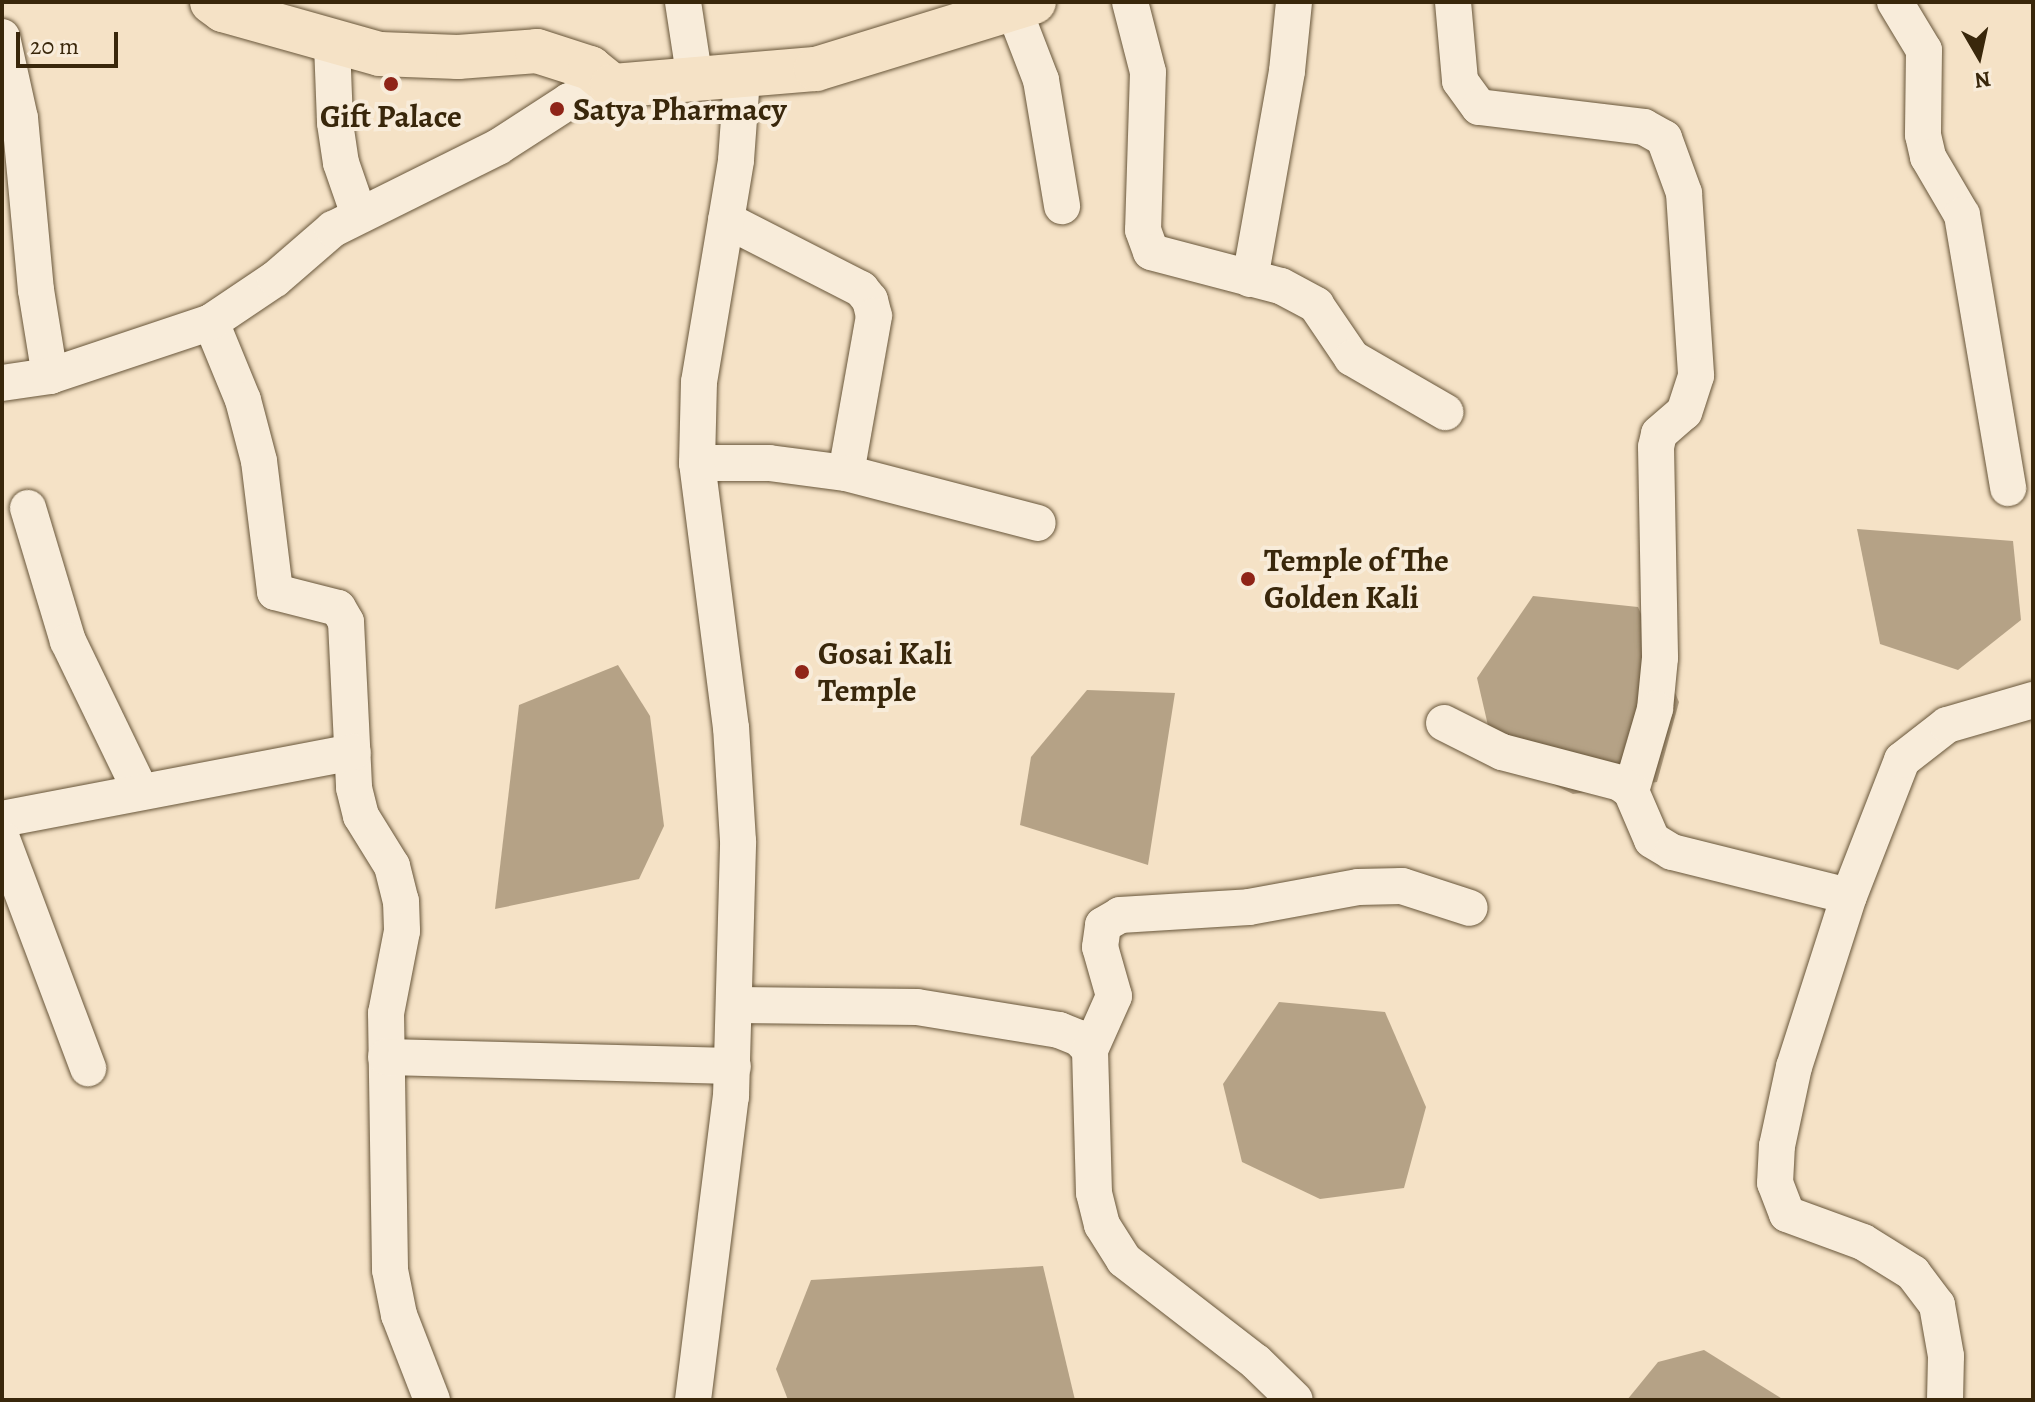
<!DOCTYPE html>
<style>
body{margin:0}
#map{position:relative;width:2035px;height:1402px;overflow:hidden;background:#f5e2c6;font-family:Alegreya,serif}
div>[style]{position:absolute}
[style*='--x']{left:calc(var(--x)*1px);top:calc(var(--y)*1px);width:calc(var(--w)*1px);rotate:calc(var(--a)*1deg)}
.water>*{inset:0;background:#b5a286}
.roads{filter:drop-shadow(0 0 2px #68563a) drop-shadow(0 0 2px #68563a)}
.minor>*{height:36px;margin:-18px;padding:0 18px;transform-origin:18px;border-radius:18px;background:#f8ecda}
.major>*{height:44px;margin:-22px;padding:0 22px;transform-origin:22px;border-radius:22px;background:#f5e2c6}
.dots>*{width:22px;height:22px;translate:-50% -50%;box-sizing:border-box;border:4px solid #f8ecda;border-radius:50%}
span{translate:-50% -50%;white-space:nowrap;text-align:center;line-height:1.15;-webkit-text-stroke:8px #f8ecda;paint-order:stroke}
.poi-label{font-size:32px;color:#39270b;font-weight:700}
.left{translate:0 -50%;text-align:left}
.frame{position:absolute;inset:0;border:4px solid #39270b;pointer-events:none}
.north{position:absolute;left:1939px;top:16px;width:80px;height:80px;-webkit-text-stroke:6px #f8ecda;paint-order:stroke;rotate:171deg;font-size:22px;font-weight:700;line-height:32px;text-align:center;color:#39270b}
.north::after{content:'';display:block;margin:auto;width:28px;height:36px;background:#39270b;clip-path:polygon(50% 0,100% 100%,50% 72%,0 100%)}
.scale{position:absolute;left:16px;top:32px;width:102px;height:36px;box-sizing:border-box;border:4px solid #39270b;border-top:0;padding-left:10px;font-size:24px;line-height:28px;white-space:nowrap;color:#39270b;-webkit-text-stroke:6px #f8ecda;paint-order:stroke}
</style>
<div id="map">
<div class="water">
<i style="clip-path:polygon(1857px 529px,2013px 541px,2021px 620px,1958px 670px,1880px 644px)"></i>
<i style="clip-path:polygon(1533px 596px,1638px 607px,1679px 702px,1657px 782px,1573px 794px,1495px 756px,1477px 678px)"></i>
<i style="clip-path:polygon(618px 665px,650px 716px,664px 826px,639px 879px,495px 909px,519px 705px)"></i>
<i style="clip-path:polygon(1087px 690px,1175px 693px,1148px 865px,1020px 825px,1031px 757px)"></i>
<i style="clip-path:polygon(1279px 1002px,1385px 1012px,1426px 1107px,1404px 1188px,1320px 1199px,1242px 1162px,1223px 1084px)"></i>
<i style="clip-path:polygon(1043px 1266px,1075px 1400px,788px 1400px,776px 1369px,811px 1280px)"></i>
<i style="clip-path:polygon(1704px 1350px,1784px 1400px,1627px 1400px,1658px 1362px)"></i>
</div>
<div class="roads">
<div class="minor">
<i style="--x:683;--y:2;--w:79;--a:81.3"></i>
<i style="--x:1130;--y:2;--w:72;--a:75.6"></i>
<i style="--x:1148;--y:72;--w:158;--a:91.8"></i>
<i style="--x:1143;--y:230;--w:23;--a:70"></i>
<i style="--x:1151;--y:252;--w:134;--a:14.7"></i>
<i style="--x:1281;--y:286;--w:40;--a:28"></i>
<i style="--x:1316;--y:305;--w:64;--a:55.8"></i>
<i style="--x:1352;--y:358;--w:108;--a:30.1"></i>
<i style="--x:1453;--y:2;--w:79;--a:84.9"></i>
<i style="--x:1460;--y:81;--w:32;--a:54"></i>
<i style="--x:1479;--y:107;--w:166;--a:6.9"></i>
<i style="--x:1644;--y:127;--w:23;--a:29"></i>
<i style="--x:1664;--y:138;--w:59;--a:70"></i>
<i style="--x:1684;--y:193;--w:183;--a:86.2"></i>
<i style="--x:1696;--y:376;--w:38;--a:108"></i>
<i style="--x:1684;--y:412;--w:33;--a:139"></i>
<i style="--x:1659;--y:434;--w:13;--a:103"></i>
<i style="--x:1656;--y:447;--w:211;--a:88.9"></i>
<i style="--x:1660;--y:658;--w:51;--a:95.6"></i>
<i style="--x:1655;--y:709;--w:85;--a:106.3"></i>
<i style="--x:1895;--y:2;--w:56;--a:58.9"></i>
<i style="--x:1924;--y:50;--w:85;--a:90.7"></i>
<i style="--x:1923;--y:135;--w:23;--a:77"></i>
<i style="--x:1928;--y:157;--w:67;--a:59.6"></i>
<i style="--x:1962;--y:215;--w:277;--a:80.4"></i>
<i style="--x:1014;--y:10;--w:75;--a:68.9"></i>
<i style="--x:1041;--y:80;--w:128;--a:80.5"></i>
<i style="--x:2;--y:37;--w:83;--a:77.5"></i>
<i style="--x:20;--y:118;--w:173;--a:84.7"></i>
<i style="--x:36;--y:290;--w:87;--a:80.8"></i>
<i style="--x:332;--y:44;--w:79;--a:87.8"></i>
<i style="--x:335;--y:123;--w:40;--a:81.5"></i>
<i style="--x:341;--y:163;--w:55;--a:70.9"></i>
<i style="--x:726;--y:220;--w:152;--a:27.1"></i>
<i style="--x:861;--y:289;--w:14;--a:51"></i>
<i style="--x:870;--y:300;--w:16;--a:76"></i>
<i style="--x:874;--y:316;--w:159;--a:100.1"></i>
<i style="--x:1250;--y:279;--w:211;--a:-79.9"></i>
<i style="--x:1287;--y:71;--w:69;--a:-84.2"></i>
<i style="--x:211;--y:322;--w:84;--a:67.7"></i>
<i style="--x:243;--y:400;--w:63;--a:75.3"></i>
<i style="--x:259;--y:461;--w:132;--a:83"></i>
<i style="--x:275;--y:592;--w:65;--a:14.3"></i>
<i style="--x:338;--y:608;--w:16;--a:60"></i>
<i style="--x:346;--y:622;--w:166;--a:87.2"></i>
<i style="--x:354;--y:788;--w:29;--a:76"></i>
<i style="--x:361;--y:816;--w:59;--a:58.2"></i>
<i style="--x:392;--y:866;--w:36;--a:76"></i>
<i style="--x:401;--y:901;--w:30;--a:88"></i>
<i style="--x:402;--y:931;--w:84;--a:101"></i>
<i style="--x:386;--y:1013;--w:257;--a:89.1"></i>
<i style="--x:390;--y:1270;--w:46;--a:78.7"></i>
<i style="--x:399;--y:1315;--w:91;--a:68.8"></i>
<i style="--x:2;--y:383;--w:49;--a:-8.3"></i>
<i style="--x:50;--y:376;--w:170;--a:-18.5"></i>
<i style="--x:211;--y:322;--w:77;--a:-33.9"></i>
<i style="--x:275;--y:279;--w:77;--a:-40.8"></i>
<i style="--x:333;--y:229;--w:184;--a:-26.4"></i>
<i style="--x:498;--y:147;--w:85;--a:-32.9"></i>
<i style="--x:569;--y:101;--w:46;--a:-19.2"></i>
<i style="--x:697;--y:463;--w:72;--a:0"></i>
<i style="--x:769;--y:463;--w:78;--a:7.4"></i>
<i style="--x:846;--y:473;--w:198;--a:14.6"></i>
<i style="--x:28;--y:508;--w:139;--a:73.3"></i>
<i style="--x:68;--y:641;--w:165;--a:64.2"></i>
<i style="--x:1444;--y:723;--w:65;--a:26.6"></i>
<i style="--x:1502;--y:752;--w:122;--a:14.7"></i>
<i style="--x:1620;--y:783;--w:14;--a:36"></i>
<i style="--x:1631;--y:791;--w:53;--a:66.8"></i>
<i style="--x:1652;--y:840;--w:23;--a:31"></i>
<i style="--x:1672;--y:852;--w:182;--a:14"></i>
<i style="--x:2;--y:819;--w:357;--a:-10.8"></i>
<i style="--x:2;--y:839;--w:245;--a:69.4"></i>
<i style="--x:737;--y:1005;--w:180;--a:0.6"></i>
<i style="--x:917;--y:1007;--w:144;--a:9.2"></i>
<i style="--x:1059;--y:1030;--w:22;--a:22"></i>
<i style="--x:1079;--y:1038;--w:16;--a:47"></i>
<i style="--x:1090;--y:1050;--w:143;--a:88.4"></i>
<i style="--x:1094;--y:1193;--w:33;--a:76"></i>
<i style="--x:1102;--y:1225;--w:41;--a:57.8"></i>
<i style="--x:1124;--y:1260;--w:167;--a:37.7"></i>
<i style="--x:1256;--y:1362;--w:54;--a:44.3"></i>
<i style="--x:1090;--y:1050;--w:59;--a:-66"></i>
<i style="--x:1114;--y:996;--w:51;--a:-105.9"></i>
<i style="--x:1100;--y:947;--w:22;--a:-82"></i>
<i style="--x:1103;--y:925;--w:20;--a:-30"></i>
<i style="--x:1120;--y:915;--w:129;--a:-3.5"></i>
<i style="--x:1249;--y:907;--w:111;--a:-10.4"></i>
<i style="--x:1358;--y:887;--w:44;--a:-1.3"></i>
<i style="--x:1402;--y:886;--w:71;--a:17.9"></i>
<i style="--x:386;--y:1057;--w:347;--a:1.5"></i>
<i style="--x:693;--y:1400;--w:305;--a:-82.9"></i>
<i style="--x:731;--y:1097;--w:256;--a:-88.4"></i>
<i style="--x:738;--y:841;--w:113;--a:-93.5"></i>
<i style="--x:731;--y:728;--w:267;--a:-97.3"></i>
<i style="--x:697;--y:463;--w:81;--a:-88.6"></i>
<i style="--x:699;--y:382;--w:225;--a:-80.5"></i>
<i style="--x:736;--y:160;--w:82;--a:-85.8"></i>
<i style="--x:1945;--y:1400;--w:44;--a:-88.7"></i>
<i style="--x:1946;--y:1356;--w:52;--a:-100"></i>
<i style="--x:1937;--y:1305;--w:40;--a:-127"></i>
<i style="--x:1913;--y:1273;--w:59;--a:-148.2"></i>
<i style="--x:1863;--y:1242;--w:81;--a:-159.8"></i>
<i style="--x:1787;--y:1214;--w:33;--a:-111"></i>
<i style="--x:1775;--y:1183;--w:37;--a:-87"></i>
<i style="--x:1777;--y:1146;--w:81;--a:-77.9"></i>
<i style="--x:1794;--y:1067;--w:180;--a:-72.2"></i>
<i style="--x:1849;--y:896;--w:146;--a:-68.7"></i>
<i style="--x:1902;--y:760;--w:57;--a:-37.9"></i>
<i style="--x:1947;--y:725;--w:90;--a:-16.2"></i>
</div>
<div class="major">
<i style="--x:212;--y:2;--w:14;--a:36"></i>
<i style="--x:223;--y:10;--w:163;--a:15.7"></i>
<i style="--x:380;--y:54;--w:78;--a:2.2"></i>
<i style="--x:458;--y:57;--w:79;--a:-4.3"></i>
<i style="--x:537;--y:51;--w:56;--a:17.8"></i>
<i style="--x:590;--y:68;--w:28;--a:39"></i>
<i style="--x:612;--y:86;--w:205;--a:-4.8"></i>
<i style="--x:816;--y:69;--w:228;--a:-17.1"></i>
</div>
</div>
<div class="dots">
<i style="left:391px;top:84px;background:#8f2418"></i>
<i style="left:557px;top:109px;background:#8f2418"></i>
<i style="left:1248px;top:579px;background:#8f2418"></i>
<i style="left:802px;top:672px;background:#8f2418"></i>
</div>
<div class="poi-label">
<span class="left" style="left:573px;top:109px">Satya Pharmacy</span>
<span style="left:391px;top:116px">Gift Palace</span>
<span class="left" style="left:1264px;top:579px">Temple of The<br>Golden Kali</span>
<span class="left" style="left:818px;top:672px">Gosai Kali<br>Temple</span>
</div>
<div class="frame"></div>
<div class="north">N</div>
<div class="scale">20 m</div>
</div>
